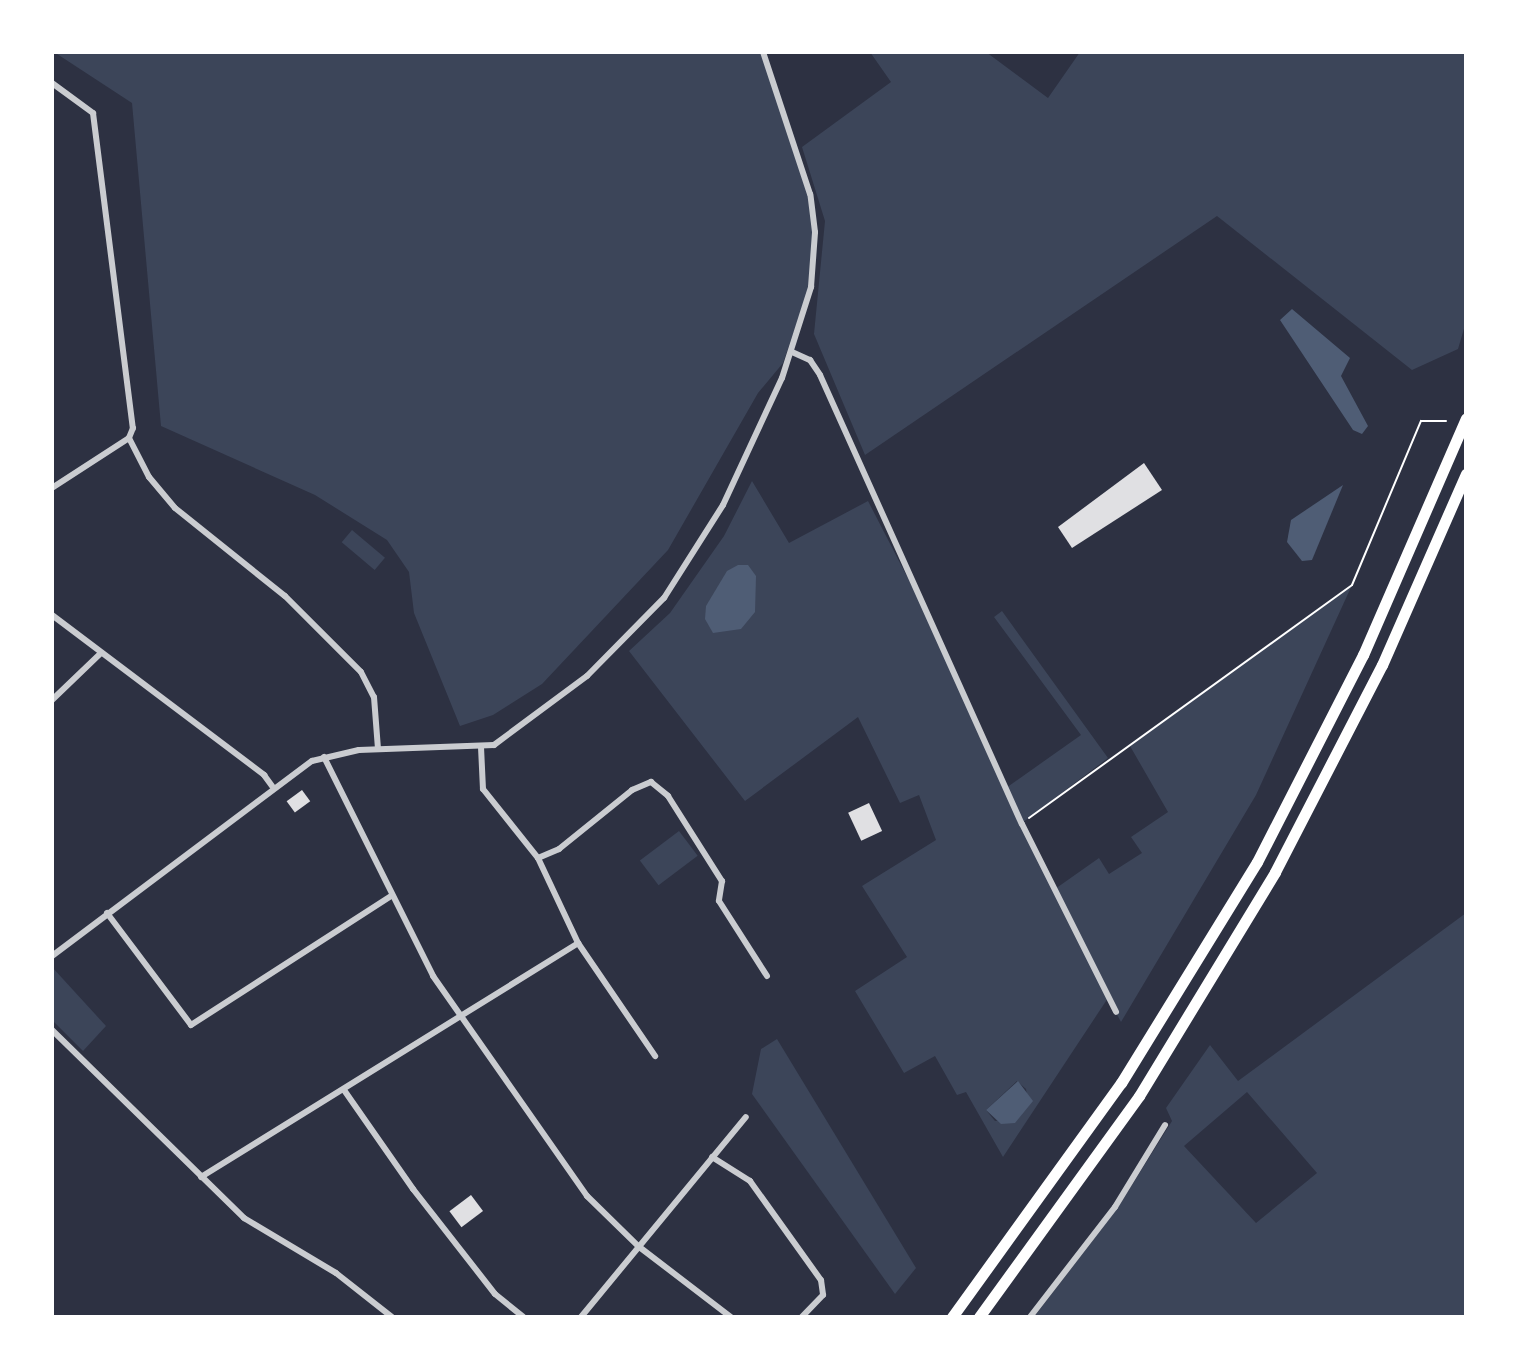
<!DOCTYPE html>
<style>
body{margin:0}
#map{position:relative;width:1518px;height:1369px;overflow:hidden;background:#2d3142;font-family:"Times New Roman",serif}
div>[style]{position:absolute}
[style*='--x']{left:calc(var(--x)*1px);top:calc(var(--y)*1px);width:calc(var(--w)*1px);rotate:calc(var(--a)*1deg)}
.green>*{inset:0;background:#3c4559;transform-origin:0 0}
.water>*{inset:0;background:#4f5d75}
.building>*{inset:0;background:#e0e0e3;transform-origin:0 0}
.path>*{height:2px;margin:-1px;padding:0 1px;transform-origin:1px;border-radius:1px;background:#fff}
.minor>*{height:6px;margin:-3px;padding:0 3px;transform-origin:3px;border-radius:3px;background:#caccd0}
.motorway>*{height:11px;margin:-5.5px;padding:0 5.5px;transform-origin:5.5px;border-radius:5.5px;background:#fff}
span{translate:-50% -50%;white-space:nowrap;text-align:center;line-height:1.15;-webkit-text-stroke:8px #fff;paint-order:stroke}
.frame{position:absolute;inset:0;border:54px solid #fff;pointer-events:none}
</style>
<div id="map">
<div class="green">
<i style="clip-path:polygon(54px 52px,763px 52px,810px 194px,815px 232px,814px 273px,783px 363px,758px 393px,668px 550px,542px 684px,493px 715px,460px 726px,414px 613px,409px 572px,387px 540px,315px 495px,161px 426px,132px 103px)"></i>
<i style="clip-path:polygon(870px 52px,986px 52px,1048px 98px,1080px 52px,1466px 52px,1466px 322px,1458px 349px,1412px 370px,1217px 216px,865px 455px,814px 334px,825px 221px,802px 147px,891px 82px)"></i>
<i style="clip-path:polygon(evenodd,752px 481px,789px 543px,868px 501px,946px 652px,1006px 788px,1081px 735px,994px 617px,1002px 611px,1108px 758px,1022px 823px,1055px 889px,1099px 858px,1109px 874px,1142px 853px,1131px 837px,1168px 812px,1130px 746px,1352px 585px,1256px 795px,1121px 1022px,1108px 998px,1003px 1157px,966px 1092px,957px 1095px,935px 1056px,904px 1073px,855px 991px,907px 957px,862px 886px,936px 840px,919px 795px,900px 803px,858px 717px,745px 801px,629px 651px,670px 613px,724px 536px,752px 481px,1017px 1081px,1026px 1089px,1028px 1103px,1018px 1118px,995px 1121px,986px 1110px,1017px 1081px)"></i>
<i style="left:352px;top:530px;width:43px;height:16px;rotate:40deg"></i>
<i style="left:679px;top:831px;width:31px;height:49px;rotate:53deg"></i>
<i style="clip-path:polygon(evenodd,1466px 913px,1466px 1317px,1034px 1317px,1117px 1209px,1172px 1121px,1166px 1108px,1210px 1045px,1238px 1081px,1466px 913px,1247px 1092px,1317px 1173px,1256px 1223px,1184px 1146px,1247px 1092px)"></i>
<i style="clip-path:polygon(52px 967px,106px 1026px,83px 1051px,52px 1020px)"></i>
<i style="clip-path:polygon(777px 1039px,916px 1268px,895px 1294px,752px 1094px,761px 1049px)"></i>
</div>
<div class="water">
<i style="clip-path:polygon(1292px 309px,1350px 358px,1341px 376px,1368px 426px,1362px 434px,1353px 430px,1280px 320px)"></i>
<i style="clip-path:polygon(1343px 485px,1312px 560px,1302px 561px,1287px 542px,1291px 520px)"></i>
<i style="clip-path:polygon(738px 565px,748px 565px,756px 576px,755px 612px,741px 629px,713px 633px,705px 619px,706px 606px,727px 571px)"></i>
<i style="clip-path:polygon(1018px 1081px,1033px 1101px,1015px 1123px,1001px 1124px,986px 1110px)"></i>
</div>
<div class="building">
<i style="clip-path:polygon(1144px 463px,1162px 490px,1072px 548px,1058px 527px)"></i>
<i style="left:302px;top:790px;width:14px;height:19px;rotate:54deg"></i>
<i style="left:869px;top:803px;width:31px;height:23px;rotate:65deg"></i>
<i style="left:471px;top:1195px;width:20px;height:27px;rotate:53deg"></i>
</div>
<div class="path">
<i style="--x:1029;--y:818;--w:398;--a:-35.8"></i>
<i style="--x:1352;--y:585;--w:178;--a:-67.2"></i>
<i style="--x:1421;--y:421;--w:25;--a:0"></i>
</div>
<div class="minor">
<i style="--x:52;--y:83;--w:51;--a:36.2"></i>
<i style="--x:93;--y:113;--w:318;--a:82.8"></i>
<i style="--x:133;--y:428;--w:11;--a:112"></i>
<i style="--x:129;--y:438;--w:92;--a:147"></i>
<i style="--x:792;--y:352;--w:20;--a:24"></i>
<i style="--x:810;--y:360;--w:18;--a:56"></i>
<i style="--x:820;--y:375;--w:492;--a:65.8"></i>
<i style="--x:1022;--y:824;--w:210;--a:63.4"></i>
<i style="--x:129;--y:438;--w:44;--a:62.9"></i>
<i style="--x:149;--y:477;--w:40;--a:50"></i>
<i style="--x:175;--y:508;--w:141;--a:38.7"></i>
<i style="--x:285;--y:596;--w:107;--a:45"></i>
<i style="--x:361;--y:672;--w:28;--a:63"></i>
<i style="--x:374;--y:697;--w:52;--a:85.6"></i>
<i style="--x:52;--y:615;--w:266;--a:37"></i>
<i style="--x:264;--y:775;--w:14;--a:54"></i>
<i style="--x:52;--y:700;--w:68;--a:-43.8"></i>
<i style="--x:481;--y:747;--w:42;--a:87.3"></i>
<i style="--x:483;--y:789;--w:88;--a:51.4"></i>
<i style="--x:538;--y:858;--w:23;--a:-23"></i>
<i style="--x:559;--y:849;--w:94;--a:-38.9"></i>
<i style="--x:632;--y:790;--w:21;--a:-23"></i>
<i style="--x:651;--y:782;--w:22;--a:39"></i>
<i style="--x:668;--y:796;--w:101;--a:57.6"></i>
<i style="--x:722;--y:881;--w:20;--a:99"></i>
<i style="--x:719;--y:901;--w:89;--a:57.4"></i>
<i style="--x:324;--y:757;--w:245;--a:63.5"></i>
<i style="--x:433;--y:976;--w:269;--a:55"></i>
<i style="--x:587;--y:1196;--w:71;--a:44.4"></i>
<i style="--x:638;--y:1246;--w:117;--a:37.4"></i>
<i style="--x:538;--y:858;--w:94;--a:64.8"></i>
<i style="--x:578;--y:943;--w:137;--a:55.7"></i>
<i style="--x:107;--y:913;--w:140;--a:53.1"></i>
<i style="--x:191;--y:1025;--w:238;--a:-32.8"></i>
<i style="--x:52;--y:956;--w:325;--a:-36.9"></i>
<i style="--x:312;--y:761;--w:48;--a:-13.2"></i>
<i style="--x:359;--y:750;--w:135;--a:-2.1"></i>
<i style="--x:494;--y:745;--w:116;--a:-36.6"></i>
<i style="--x:587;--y:676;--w:110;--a:-45.4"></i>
<i style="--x:664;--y:598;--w:110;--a:-57.6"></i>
<i style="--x:723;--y:505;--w:140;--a:-65.1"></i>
<i style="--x:782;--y:378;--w:96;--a:-72.3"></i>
<i style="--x:811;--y:287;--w:55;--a:-85.8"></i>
<i style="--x:815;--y:232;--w:38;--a:-97"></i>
<i style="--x:810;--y:194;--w:150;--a:-108.3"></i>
<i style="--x:52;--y:1030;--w:269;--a:44.4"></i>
<i style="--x:244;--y:1218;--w:107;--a:30.9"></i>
<i style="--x:336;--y:1273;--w:71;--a:38.2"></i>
<i style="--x:344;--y:1090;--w:121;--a:55.1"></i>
<i style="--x:413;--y:1189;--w:133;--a:52"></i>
<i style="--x:495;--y:1294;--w:36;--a:39"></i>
<i style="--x:712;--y:1157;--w:45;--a:32.3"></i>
<i style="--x:750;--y:1181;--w:122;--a:54.4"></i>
<i style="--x:821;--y:1280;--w:15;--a:82"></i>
<i style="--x:823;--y:1295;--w:30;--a:134"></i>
<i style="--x:201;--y:1177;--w:444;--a:-31.8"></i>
<i style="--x:581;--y:1317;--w:259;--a:-50.5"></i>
<i style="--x:1030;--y:1317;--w:139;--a:-52.3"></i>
<i style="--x:1115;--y:1207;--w:96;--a:-58.6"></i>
</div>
<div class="motorway">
<i style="--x:952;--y:1317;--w:289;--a:-54.2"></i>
<i style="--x:1121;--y:1083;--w:259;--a:-58.4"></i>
<i style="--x:1257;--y:862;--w:233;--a:-62.9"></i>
<i style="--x:1363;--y:655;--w:258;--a:-66.5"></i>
<i style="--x:979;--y:1317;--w:273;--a:-54.1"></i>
<i style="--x:1139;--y:1096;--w:262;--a:-58.7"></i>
<i style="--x:1275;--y:872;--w:233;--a:-62.7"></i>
<i style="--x:1382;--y:665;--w:209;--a:-66.3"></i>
</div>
<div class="frame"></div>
</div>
